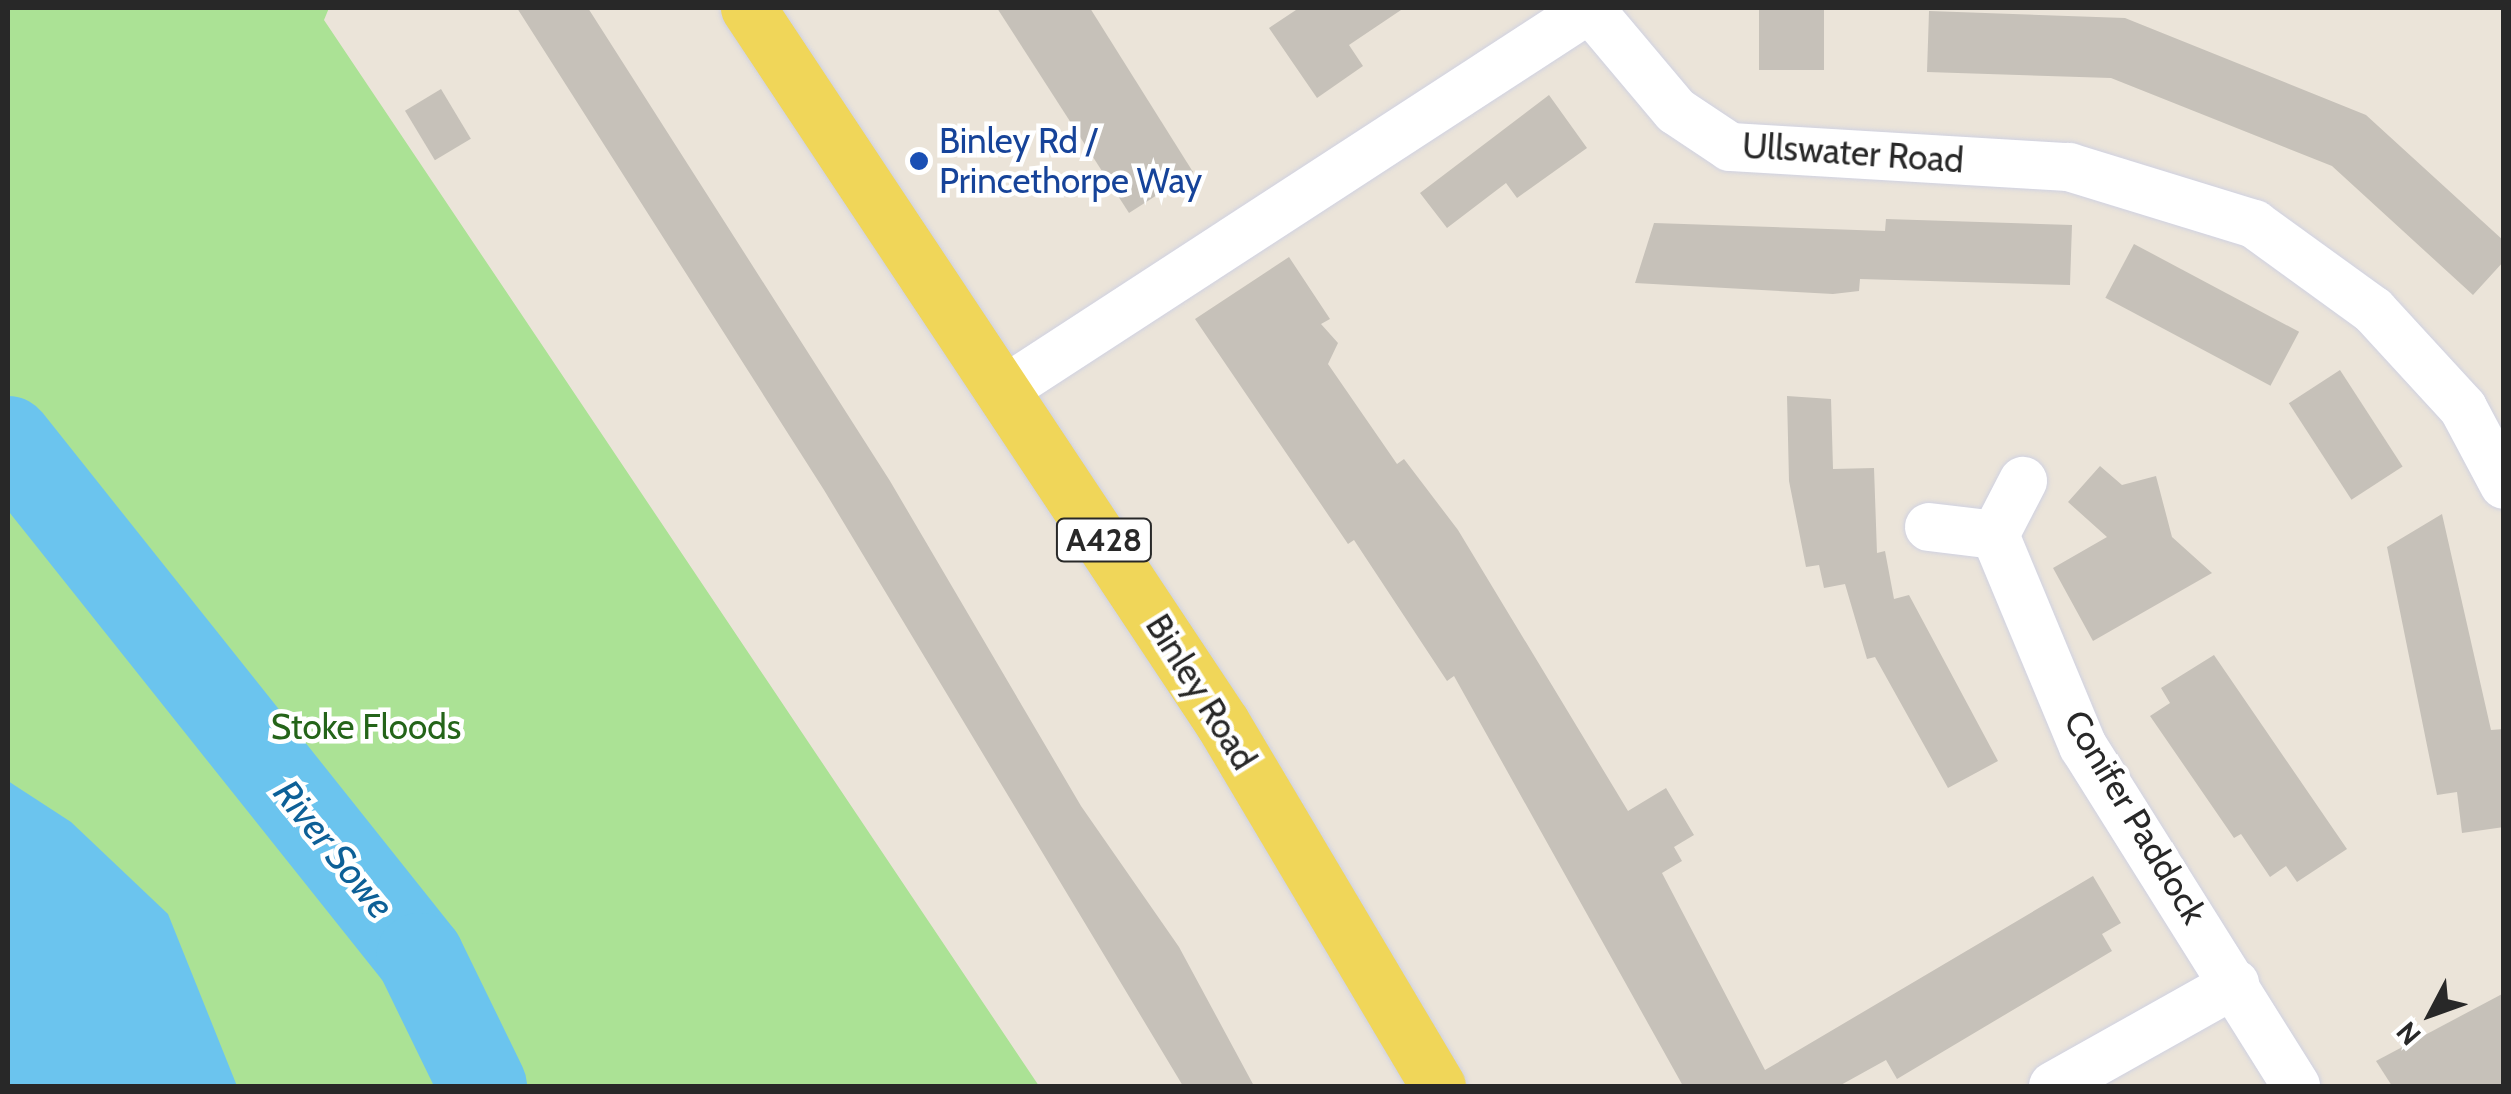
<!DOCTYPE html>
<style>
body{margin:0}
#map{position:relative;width:2511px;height:1094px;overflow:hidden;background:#ebe4d9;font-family:Cabin,sans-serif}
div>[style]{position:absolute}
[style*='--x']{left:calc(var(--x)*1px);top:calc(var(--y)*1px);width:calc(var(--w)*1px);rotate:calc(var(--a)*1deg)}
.green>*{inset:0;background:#abe295}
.water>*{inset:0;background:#6bc4ee}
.river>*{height:88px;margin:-44px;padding:0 44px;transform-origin:44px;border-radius:44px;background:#6bc4ee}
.building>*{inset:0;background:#c6c1b9;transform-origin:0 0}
.roads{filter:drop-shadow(0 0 2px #cfd1e1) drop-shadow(0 0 2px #cfd1e1)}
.minor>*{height:48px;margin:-24px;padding:0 24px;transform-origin:24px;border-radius:24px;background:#fff}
.major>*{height:55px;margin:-27.5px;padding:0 27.5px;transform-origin:27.5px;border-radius:27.5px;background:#f0d659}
.dots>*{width:28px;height:28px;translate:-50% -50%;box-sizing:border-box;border:5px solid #fff;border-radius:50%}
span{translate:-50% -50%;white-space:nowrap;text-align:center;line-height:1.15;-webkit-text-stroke:9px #fff;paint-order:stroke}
.shield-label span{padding:2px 8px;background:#fff;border:2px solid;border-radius:8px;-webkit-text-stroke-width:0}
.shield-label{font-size:32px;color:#282828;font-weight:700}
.transit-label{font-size:35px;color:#164399}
.left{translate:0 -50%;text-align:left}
.street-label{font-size:35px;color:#282828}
.park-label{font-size:35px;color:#246419}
.water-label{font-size:38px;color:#0d6097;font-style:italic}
.frame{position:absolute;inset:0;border:10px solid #282828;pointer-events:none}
.north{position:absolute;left:2381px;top:964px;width:100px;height:100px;-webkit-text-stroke:8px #fff;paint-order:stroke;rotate:229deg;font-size:28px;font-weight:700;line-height:40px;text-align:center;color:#282828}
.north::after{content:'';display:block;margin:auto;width:35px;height:45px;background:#282828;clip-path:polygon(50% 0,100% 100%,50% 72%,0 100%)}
</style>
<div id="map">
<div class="green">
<i style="clip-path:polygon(8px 8px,329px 8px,324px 20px,1039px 1086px,8px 1086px)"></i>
</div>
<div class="water">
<i style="clip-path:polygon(8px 781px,71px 822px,168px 914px,237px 1086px,8px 1086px)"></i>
</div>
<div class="river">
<i style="--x:8;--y:440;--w:661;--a:51.45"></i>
<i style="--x:420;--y:957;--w:144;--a:64"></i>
</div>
<div class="building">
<i style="clip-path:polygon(517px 8px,588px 8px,890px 481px,1081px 806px,1179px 947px,1254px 1086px,1183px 1086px,824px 490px)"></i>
<i style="clip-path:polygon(997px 8px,1090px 8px,1193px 172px,1129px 213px)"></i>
<i style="clip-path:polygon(1299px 8px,1404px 8px,1349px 45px,1363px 66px,1317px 98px,1269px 28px)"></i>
<i style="left:1759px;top:8px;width:65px;height:62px"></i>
<i style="clip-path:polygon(1929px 11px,2125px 18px,2366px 115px,2504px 241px,2504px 261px,2473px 295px,2332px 166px,2111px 78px,1927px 72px)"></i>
<i style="left:441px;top:89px;width:58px;height:42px;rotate:59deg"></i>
<i style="clip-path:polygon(1549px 95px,1587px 148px,1517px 198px,1506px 183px,1447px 228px,1420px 193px)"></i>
<i style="clip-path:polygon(1886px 219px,2072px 225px,2070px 285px,1860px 279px,1859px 291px,1833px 294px,1635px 283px,1654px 223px,1885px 231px)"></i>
<i style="left:2134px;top:244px;width:187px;height:61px;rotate:28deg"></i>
<i style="clip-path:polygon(1289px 257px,1330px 319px,1321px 324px,1338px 343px,1328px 364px,1397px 464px,1404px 459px,1458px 530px,1628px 811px,1666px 788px,1694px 835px,1674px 847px,1682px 861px,1662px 873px,1765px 1070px,2093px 876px,2121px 923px,2102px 934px,2112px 951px,1897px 1079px,1886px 1060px,1839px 1086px,1683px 1086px,1454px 676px,1447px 681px,1354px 540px,1348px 544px,1195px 319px)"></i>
<i style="left:2340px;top:370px;width:115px;height:61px;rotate:57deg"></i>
<i style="clip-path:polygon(1787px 396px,1831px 399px,1833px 469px,1874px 468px,1877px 553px,1885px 551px,1894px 599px,1909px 595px,1998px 761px,1948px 788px,1875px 657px,1867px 659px,1845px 584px,1824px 588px,1819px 565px,1806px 567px,1789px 481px)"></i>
<i style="clip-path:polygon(2100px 466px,2122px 485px,2156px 476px,2172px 537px,2212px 573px,2093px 641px,2053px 568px,2107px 537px,2068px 502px)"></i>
<i style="clip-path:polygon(2442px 514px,2491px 730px,2504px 729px,2504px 827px,2462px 833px,2457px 792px,2437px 795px,2387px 547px)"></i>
<i style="clip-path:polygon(2214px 655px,2347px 849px,2297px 882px,2286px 866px,2270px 877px,2241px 834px,2234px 838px,2150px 716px,2170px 703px,2161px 688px)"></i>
<i style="clip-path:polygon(2504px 993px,2504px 1086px,2392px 1086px,2376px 1061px)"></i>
</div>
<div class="roads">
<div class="minor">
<i style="--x:1590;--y:9;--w:133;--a:49.9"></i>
<i style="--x:1676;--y:111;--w:65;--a:33.7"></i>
<i style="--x:1730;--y:147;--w:340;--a:3.4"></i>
<i style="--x:2069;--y:167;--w:194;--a:17.1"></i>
<i style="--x:2254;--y:224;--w:147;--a:35.9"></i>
<i style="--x:2373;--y:310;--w:133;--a:47.4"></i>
<i style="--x:2463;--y:408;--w:87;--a:62"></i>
<i style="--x:1007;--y:388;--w:697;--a:-33.05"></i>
<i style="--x:1929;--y:527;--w:66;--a:6.9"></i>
<i style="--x:1995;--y:535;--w:61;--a:-62.6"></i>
<i style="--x:1995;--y:535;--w:229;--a:67.4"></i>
<i style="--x:2083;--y:746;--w:401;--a:57.9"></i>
<i style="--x:2053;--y:1086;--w:209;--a:-29.3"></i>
</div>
<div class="major">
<i style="--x:748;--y:8;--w:859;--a:56.44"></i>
<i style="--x:1223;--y:724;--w:421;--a:59.3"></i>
</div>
</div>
<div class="dots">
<i style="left:919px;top:161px;background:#1a4fb4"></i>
</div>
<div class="shield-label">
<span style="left:1104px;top:540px">A428</span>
</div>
<div class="transit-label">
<span class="left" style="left:939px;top:161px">Binley Rd /<br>Princethorpe Way</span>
</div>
<div class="street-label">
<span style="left:1853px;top:153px;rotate:4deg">Ullswater Road</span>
<span style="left:1201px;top:692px;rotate:58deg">Binley Road</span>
<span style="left:2135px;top:817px;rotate:59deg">Conifer Paddock</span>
</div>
<div class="park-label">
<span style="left:366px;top:727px">Stoke Floods</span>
</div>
<div class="water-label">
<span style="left:334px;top:849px;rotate:51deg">River Sowe</span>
</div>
<div class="frame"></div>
<div class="north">N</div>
</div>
